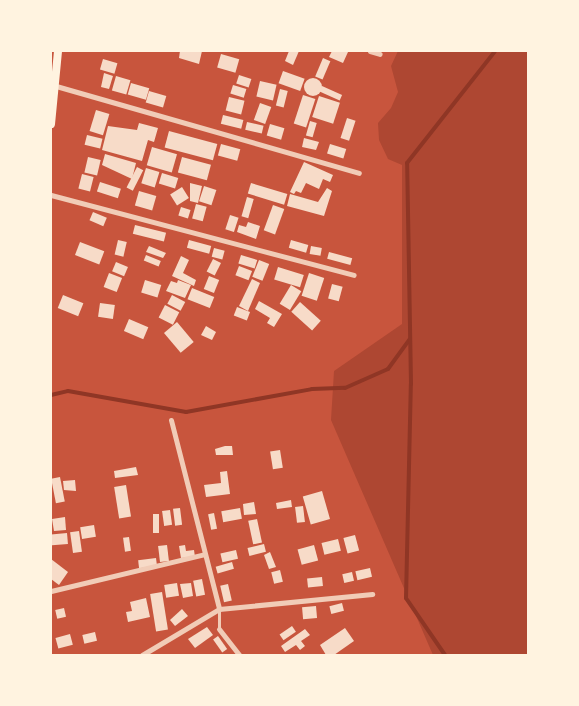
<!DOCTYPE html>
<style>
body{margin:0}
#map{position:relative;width:579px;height:706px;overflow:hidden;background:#c8553d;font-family:Quicksand,sans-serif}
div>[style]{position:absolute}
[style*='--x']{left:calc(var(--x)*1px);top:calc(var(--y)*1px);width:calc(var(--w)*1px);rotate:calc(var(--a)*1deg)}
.green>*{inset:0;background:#ae4732}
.stream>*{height:4px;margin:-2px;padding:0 2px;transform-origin:2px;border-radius:2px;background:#8f3625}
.building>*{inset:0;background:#f7dbc8;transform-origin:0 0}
.round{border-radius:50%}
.service>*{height:3px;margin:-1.5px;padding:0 1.5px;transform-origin:1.5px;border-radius:1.5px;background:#f1ccb7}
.minor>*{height:5px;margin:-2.5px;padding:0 2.5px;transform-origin:2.5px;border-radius:2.5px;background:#f1ccb7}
.secondary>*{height:8px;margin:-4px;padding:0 4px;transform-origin:4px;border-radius:4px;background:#fff3e0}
span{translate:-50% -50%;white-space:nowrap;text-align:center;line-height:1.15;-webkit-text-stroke:6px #fff3e0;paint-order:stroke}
.frame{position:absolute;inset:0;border:52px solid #fff3e0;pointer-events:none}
</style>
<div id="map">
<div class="green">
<i style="clip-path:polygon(398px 51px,528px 51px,528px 655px,433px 655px,331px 420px,334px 371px,402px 324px,402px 165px,388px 159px,379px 140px,378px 123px,391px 108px,398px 92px,391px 66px)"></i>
</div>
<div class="stream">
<i style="--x:51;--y:395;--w:17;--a:-13"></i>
<i style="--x:68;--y:391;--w:120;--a:10.1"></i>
<i style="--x:186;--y:412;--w:128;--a:-10.3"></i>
<i style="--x:312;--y:389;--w:33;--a:-2"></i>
<i style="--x:345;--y:388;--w:47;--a:-23.8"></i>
<i style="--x:388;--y:369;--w:37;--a:-54"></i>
<i style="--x:445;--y:655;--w:69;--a:-124.4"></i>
<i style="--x:406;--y:598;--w:214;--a:-88.7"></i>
<i style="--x:411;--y:384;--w:221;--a:-91"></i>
<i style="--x:407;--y:163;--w:142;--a:-51.8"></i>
</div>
<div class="building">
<i style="clip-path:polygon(180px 51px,202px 51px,199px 64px,179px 58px)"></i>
<i style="clip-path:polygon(289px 51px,299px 51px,293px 65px,285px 61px)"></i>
<i style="clip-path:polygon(332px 51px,348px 52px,343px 63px,329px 57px)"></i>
<i style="left:221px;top:54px;width:19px;height:14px;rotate:16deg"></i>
<i style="left:323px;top:58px;width:8px;height:20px;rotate:23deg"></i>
<i style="left:103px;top:59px;width:15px;height:11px;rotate:16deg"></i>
<i style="left:283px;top:71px;width:23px;height:13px;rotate:20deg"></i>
<i style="clip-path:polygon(104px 73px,113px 76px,109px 89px,101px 87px)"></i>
<i style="left:239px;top:75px;width:13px;height:9px;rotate:18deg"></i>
<i style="left:116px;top:76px;width:15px;height:15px;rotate:16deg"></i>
<i class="round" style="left:304px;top:78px;width:18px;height:18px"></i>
<i style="left:260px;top:81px;width:17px;height:16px;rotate:13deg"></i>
<i style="left:131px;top:83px;width:19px;height:12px;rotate:16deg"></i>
<i style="left:233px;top:85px;width:14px;height:9px;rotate:17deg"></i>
<i style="left:322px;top:86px;width:22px;height:6px;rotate:24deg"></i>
<i style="left:280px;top:89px;width:8px;height:17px;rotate:14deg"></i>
<i style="left:149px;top:91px;width:18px;height:12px;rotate:16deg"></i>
<i style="left:303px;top:95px;width:13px;height:30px;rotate:18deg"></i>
<i style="left:319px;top:96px;width:22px;height:22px;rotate:18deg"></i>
<i style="left:229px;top:97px;width:16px;height:14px;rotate:14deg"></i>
<i style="left:260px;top:103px;width:12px;height:18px;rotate:20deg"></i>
<i style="left:96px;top:110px;width:14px;height:22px;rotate:17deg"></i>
<i style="left:223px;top:115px;width:21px;height:9px;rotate:14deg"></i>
<i style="left:347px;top:118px;width:9px;height:21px;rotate:18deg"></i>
<i style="left:310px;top:121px;width:7px;height:15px;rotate:16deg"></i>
<i style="left:247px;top:122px;width:17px;height:8px;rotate:13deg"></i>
<i style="clip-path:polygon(139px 123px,158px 128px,154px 142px,148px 140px,142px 161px,102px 150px,108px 126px,137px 130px)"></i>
<i style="left:270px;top:124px;width:15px;height:12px;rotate:16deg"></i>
<i style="left:169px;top:131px;width:50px;height:17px;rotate:15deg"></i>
<i style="left:87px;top:135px;width:16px;height:10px;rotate:14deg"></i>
<i style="clip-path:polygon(304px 138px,319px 142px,316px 150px,302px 147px)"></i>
<i style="left:221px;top:144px;width:20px;height:12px;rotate:15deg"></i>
<i style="left:330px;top:144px;width:17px;height:10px;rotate:17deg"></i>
<i style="left:152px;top:147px;width:26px;height:19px;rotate:16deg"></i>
<i style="clip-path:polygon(105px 154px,136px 163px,132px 179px,102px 165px)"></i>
<i style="left:88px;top:157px;width:13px;height:16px;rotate:13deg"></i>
<i style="left:182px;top:157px;width:30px;height:16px;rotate:15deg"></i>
<i style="clip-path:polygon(304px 162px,333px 175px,330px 182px,323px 179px,319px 189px,306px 183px,301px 193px,296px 191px,294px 194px,290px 192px)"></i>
<i style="left:137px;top:167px;width:7px;height:23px;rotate:27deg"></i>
<i style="left:146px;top:168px;width:14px;height:16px;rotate:17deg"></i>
<i style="left:162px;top:173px;width:17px;height:11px;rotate:17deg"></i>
<i style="left:82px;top:174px;width:12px;height:15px;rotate:14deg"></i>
<i style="left:100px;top:182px;width:22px;height:10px;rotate:18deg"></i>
<i style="clip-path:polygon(190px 183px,202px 186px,198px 203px,190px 201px)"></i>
<i style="left:251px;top:183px;width:38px;height:11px;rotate:17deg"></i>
<i style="left:204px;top:186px;width:13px;height:16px;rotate:18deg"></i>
<i style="left:182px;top:187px;width:13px;height:14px;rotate:58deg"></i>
<i style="clip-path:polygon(327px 188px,332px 191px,324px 216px,287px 206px,290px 194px,318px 202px)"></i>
<i style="left:139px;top:191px;width:18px;height:15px;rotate:16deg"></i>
<i style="left:247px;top:197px;width:7px;height:20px;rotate:16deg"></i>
<i style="left:196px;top:204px;width:11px;height:15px;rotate:15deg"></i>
<i style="left:273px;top:205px;width:12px;height:27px;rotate:20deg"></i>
<i style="left:181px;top:207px;width:10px;height:9px;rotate:17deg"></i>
<i style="left:93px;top:212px;width:15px;height:9px;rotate:23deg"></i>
<i style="left:230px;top:215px;width:9px;height:15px;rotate:18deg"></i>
<i style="clip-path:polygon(248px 222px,260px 226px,256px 239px,237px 232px,239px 225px,246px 227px)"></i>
<i style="left:135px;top:225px;width:32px;height:9px;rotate:14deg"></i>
<i style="left:118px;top:240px;width:9px;height:15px;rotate:13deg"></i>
<i style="left:189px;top:240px;width:23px;height:8px;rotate:15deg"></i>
<i style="left:291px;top:240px;width:18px;height:8px;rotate:16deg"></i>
<i style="left:80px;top:242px;width:26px;height:14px;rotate:21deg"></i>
<i style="clip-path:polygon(149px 246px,166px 253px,163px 258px,146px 252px)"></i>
<i style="left:311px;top:246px;width:11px;height:8px;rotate:10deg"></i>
<i style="left:214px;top:248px;width:11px;height:9px;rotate:15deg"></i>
<i style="left:329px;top:252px;width:24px;height:7px;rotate:15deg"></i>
<i style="left:146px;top:255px;width:16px;height:6px;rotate:22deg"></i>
<i style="left:241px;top:255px;width:17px;height:9px;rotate:17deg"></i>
<i style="clip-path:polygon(181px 256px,189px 260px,183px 273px,196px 280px,194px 286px,172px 276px)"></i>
<i style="left:213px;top:259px;width:9px;height:14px;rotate:27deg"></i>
<i style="left:259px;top:260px;width:11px;height:18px;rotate:22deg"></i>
<i style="left:116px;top:262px;width:13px;height:10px;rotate:23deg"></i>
<i style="left:239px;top:266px;width:14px;height:10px;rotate:21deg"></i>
<i style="left:278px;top:267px;width:27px;height:13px;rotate:17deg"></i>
<i style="left:109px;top:273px;width:14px;height:15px;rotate:21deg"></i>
<i style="left:309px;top:273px;width:16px;height:24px;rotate:18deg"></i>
<i style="left:209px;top:276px;width:11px;height:14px;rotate:22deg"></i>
<i style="clip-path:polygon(252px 279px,260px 283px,248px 311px,239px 306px)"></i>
<i style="left:145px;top:280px;width:17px;height:13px;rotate:17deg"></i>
<i style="clip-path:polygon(178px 280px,191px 285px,185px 298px,166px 291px,171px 281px,177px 283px)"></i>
<i style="left:332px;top:284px;width:11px;height:15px;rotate:15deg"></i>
<i style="left:291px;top:285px;width:12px;height:22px;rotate:31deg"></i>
<i style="left:192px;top:288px;width:24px;height:12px;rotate:22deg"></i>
<i style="left:63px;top:295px;width:22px;height:14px;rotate:22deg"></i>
<i style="left:172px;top:295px;width:15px;height:10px;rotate:28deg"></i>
<i style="clip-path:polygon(259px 301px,282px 314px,274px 327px,267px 323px,270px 318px,255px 309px)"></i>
<i style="left:300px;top:302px;width:28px;height:13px;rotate:42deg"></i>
<i style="left:100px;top:303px;width:15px;height:14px;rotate:8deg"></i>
<i style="left:165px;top:305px;width:16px;height:14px;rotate:27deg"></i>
<i style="left:237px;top:307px;width:14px;height:9px;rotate:21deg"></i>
<i style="left:129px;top:319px;width:21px;height:13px;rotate:23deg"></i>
<i style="left:177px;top:322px;width:26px;height:17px;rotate:50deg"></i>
<i style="clip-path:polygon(206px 326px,216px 332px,212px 340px,201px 335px)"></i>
<i style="clip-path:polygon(225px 446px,232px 446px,233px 455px,216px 455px,215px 449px)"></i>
<i style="left:280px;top:450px;width:18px;height:10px;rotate:81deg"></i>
<i style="clip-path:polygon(136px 467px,138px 475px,115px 478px,114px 471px)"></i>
<i style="clip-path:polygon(227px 471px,230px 494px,206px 497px,204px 485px,221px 483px,220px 472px)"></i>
<i style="left:60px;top:477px;width:25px;height:9px;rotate:79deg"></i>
<i style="clip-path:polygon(75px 480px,76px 491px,64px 490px,63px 481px)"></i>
<i style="left:126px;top:485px;width:32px;height:12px;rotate:81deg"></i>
<i style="left:322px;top:491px;width:29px;height:20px;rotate:74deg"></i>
<i style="clip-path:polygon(291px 500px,292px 507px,277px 509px,276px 503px)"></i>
<i style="clip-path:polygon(254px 502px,256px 514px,244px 515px,243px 504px)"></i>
<i style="left:303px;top:506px;width:16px;height:8px;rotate:83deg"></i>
<i style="left:180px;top:508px;width:17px;height:7px;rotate:83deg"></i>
<i style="left:240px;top:508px;width:11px;height:19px;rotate:80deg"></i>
<i style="left:170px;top:510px;width:15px;height:8px;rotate:82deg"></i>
<i style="left:214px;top:513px;width:16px;height:6px;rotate:79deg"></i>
<i style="left:153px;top:514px;width:6px;height:19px"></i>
<i style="clip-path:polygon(65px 517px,66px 530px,54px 531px,52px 519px)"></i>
<i style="left:257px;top:519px;width:24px;height:9px;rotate:78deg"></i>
<i style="left:94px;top:525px;width:12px;height:14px;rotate:81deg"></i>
<i style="left:79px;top:531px;width:21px;height:9px;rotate:82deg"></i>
<i style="left:67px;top:533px;width:11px;height:16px;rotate:85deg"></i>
<i style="left:355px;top:535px;width:16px;height:12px;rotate:75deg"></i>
<i style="left:129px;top:537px;width:14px;height:6px;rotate:82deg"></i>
<i style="left:338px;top:539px;width:12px;height:17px;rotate:76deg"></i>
<i style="left:264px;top:544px;width:8px;height:17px;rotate:76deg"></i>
<i style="left:167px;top:545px;width:16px;height:9px;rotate:83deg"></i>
<i style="clip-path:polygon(185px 545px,186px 551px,194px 550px,195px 557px,181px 558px,179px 546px)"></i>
<i style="left:314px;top:545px;width:16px;height:17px;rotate:75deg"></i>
<i style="left:236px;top:550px;width:9px;height:16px;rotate:77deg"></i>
<i style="clip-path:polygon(270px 552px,276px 567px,269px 569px,264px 555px)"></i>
<i style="left:156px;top:558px;width:8px;height:18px;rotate:83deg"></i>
<i style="clip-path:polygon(51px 559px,68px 572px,59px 585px,51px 579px)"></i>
<i style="left:232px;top:562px;width:7px;height:17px;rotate:74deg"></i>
<i style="left:370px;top:568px;width:9px;height:15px;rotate:77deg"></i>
<i style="left:280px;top:570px;width:12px;height:9px;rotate:76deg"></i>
<i style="left:352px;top:572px;width:9px;height:10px;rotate:77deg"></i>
<i style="left:322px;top:577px;width:9px;height:15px;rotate:84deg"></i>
<i style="left:202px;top:579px;width:16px;height:9px;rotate:79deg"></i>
<i style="left:177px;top:583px;width:13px;height:13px;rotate:81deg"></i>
<i style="clip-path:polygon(191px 583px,193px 596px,183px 598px,180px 584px)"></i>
<i style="left:228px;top:584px;width:17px;height:8px;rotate:77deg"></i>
<i style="left:162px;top:592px;width:38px;height:12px;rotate:81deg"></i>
<i style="clip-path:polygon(146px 598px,150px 617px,128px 622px,126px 612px,132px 611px,130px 602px)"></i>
<i style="left:342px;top:603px;width:8px;height:13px;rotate:76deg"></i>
<i style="left:316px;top:606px;width:12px;height:14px;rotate:85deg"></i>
<i style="left:64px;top:608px;width:9px;height:9px;rotate:77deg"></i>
<i style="clip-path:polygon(182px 609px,188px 616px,175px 626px,170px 620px)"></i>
<i style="left:292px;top:626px;width:7px;height:15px;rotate:56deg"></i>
<i style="clip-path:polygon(207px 627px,213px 635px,195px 648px,188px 639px)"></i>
<i style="clip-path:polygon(345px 628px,354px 641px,334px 655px,326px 655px,320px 645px)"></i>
<i style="clip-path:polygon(305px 629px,310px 635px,301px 641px,305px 646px,300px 650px,296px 645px,285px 652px,281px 646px)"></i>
<i style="left:95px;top:632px;width:9px;height:13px;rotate:77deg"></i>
<i style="left:70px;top:634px;width:11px;height:15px;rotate:75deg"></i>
<i style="left:218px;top:636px;width:16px;height:6px;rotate:55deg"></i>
</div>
<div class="service">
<i style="--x:219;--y:611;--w:17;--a:90"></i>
</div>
<div class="minor">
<i style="--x:370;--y:51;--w:10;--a:17"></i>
<i style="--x:56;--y:86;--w:315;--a:16"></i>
<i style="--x:51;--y:195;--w:313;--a:14.8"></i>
<i style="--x:171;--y:420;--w:195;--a:75.7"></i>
<i style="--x:219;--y:609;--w:154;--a:-5.6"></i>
<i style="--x:51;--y:591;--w:158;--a:-13.5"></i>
<i style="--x:219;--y:629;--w:33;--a:52"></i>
<i style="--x:142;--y:655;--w:90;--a:-30.9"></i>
</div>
<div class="secondary">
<i style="--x:51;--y:124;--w:73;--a:-84.5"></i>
</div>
<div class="frame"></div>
</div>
